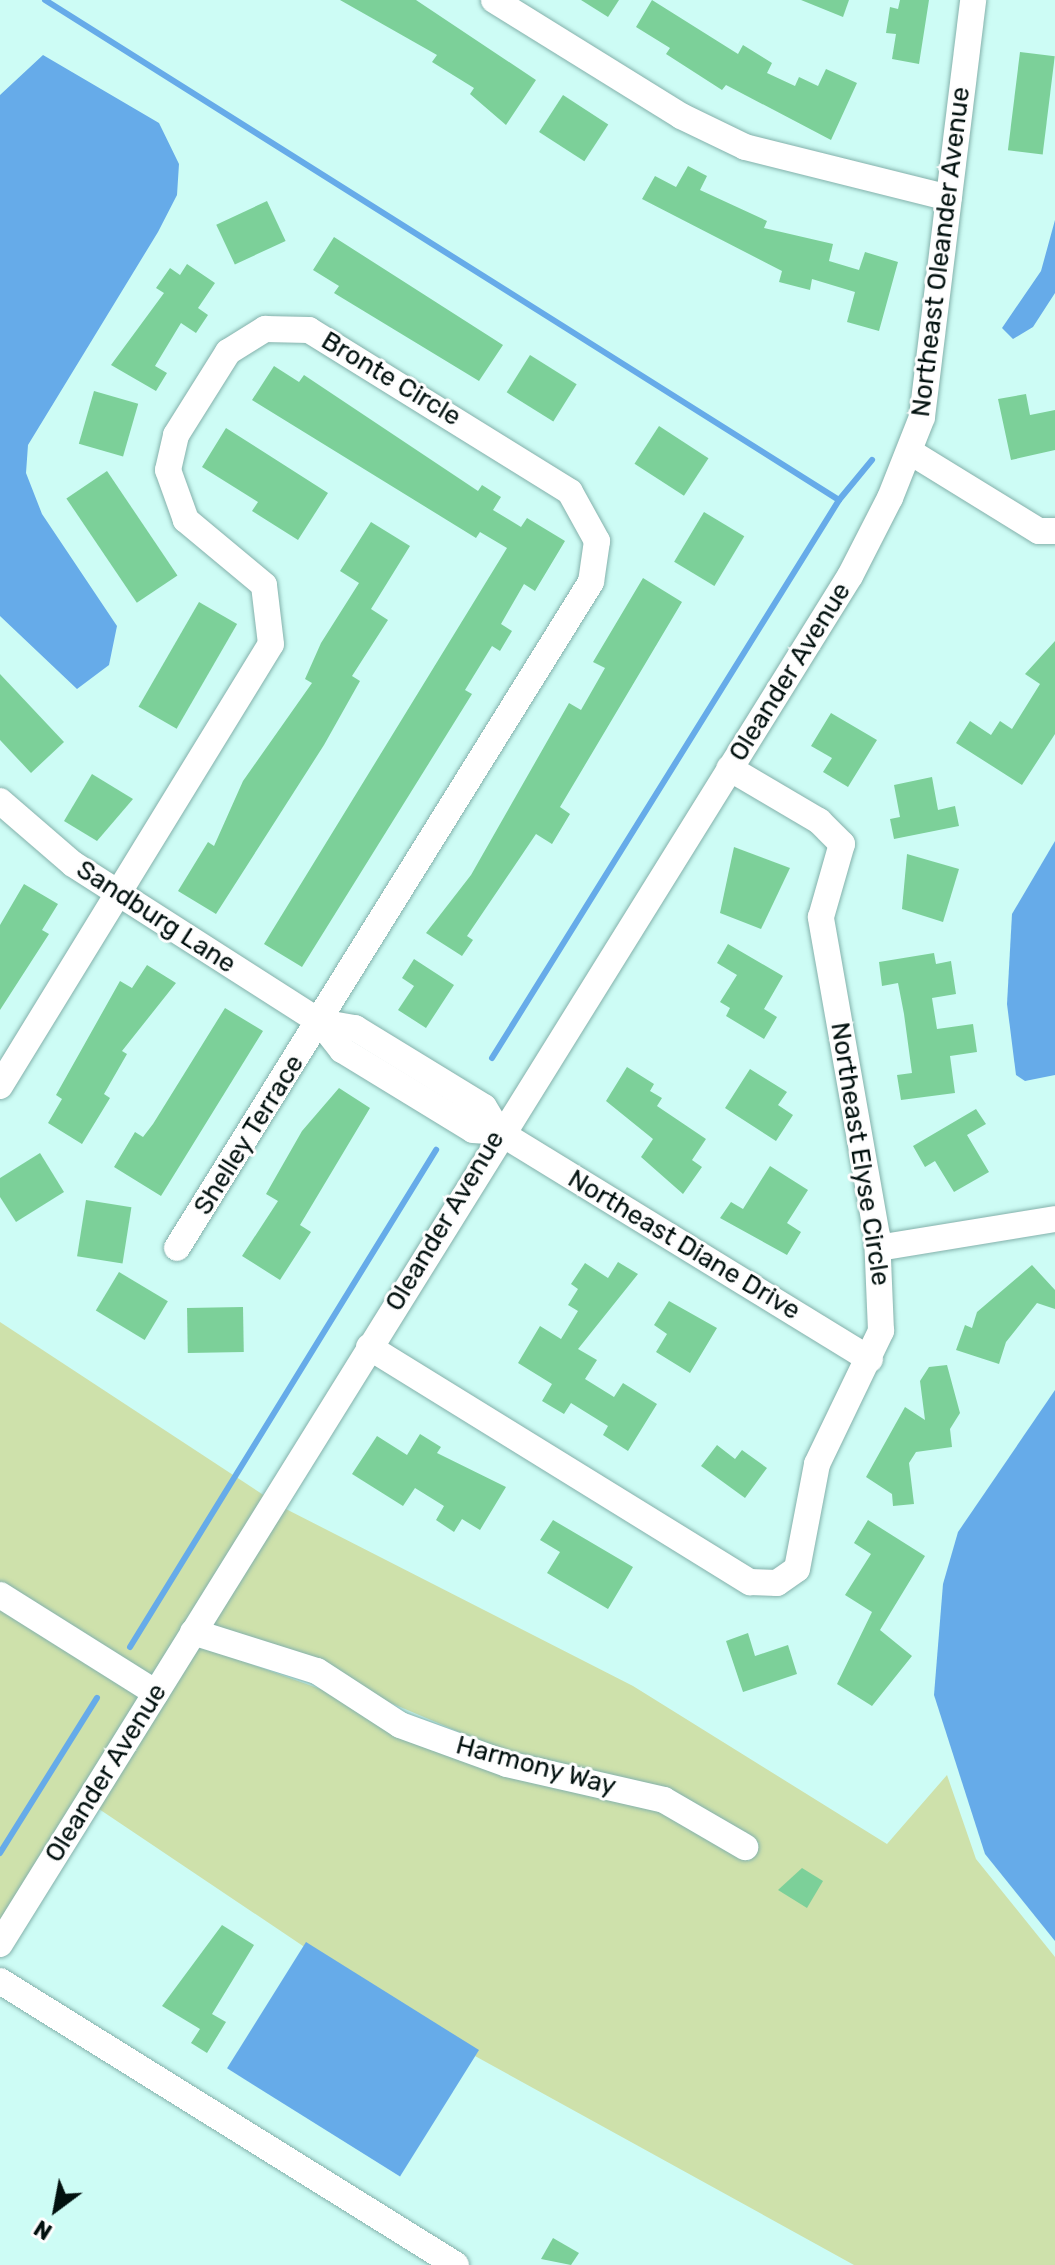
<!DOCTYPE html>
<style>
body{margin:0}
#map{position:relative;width:1055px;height:2265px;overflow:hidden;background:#cdfcf5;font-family:Rubik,sans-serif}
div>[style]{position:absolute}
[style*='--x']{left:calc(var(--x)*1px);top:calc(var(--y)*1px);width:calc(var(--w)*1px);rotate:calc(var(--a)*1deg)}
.green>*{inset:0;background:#cee1ab}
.water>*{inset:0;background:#66abe9;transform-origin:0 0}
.stream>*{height:6px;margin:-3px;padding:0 3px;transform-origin:3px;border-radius:3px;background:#66abe9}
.building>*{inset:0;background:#7cd099;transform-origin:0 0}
.roads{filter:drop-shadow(0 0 2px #84b1ab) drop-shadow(0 0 2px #84b1ab)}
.minor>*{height:26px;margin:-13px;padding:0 13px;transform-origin:13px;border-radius:13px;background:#fff}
span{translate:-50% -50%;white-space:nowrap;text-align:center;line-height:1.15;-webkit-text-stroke:6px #fefefe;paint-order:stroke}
.street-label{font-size:26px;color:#02110f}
.north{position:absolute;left:16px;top:2169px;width:80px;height:80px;-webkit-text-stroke:6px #fefefe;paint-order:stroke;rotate:212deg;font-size:22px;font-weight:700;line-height:32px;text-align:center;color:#02110f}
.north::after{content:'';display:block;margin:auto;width:28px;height:36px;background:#02110f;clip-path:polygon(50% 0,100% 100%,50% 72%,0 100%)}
</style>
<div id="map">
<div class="green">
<i style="clip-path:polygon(0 1322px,265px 1496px,3px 1920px,0 1919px)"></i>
<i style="clip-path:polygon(282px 1507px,633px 1686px,887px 1844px,947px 1775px,976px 1859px,1055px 1957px,1055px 2265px,854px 2265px,475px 2056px,478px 2051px,303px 1946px,96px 1807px,197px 1645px,659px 1810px,749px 1861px,759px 1843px,669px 1791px,511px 1754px,209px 1626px)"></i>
</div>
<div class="water">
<i style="clip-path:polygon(43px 55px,159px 123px,179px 164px,177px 195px,158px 232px,28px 445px,26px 473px,42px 514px,117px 626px,109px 665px,77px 689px,0 616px,0 95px)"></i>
<i style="clip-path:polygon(1055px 220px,1055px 293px,1033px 327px,1013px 339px,1002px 328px,1041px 271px)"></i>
<i style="clip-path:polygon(1055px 841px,1055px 1075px,1025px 1081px,1016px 1075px,1007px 1004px,1012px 914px)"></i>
<i style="clip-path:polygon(1055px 1390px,1055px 1941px,985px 1854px,934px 1695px,943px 1584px,958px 1532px)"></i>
<i style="left:306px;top:1942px;width:204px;height:149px;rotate:32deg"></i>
</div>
<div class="stream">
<i style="--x:45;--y:0;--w:938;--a:32.2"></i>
<i style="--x:492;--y:1058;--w:657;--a:-58.12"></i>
<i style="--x:839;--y:500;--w:52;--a:-50.5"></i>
<i style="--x:130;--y:1647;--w:584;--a:-58.38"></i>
<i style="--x:0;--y:1853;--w:183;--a:-58"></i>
</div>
<div class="building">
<i style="clip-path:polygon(340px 0,416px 0,536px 80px,506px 125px,470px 94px,474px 88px,432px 62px,437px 55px)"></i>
<i style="clip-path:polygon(581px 0,619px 0,608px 17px)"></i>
<i style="clip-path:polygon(652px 0,738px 54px,743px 45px,772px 63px,767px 73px,795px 86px,799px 77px,818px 86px,826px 69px,857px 83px,831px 140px,726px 85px,722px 90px,666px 54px,670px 48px,636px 27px)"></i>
<i style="clip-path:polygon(801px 0,849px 0,843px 17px)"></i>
<i style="clip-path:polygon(900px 0,929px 0,919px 64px,892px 59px,896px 34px,886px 33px,890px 7px,898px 9px)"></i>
<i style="left:1020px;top:52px;width:35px;height:99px;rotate:7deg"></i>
<i style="left:563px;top:95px;width:54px;height:44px;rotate:33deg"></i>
<i style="clip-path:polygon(688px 166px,707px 176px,700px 190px,767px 221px,764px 228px,833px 244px,829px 261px,859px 270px,865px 252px,898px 262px,879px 331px,847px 322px,855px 292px,812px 279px,810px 290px,779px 282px,782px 271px,642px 199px,655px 176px,676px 187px)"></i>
<i style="left:267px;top:201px;width:44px;height:56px;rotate:65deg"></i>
<i style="clip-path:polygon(334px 237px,503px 345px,479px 381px,334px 293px,339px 286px,313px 270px)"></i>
<i style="clip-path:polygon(187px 264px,215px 283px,198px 308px,208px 315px,196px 333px,181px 323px,155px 366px,167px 373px,156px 391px,111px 365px,164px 293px,156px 288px,170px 268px,180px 275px)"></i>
<i style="left:530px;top:355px;width:55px;height:44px;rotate:32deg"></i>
<i style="clip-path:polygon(274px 366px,299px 382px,304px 375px,478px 491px,482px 485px,501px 497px,493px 510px,521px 527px,527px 518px,565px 541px,535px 591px,524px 584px,501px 624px,512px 631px,500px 651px,492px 646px,465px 690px,472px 694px,302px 967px,264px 944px,507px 548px,480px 532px,476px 538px,252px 400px)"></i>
<i style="left:94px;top:391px;width:46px;height:55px;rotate:16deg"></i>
<i style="clip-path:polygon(1026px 394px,1030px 415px,1055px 410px,1055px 450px,1011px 460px,998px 399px)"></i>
<i style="left:659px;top:426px;width:59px;height:45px;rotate:33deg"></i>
<i style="clip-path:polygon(226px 428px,328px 493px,298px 540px,252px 511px,258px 502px,202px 467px)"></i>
<i style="left:107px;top:471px;width:126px;height:49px;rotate:56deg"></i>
<i style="left:704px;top:512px;width:47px;height:58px;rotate:31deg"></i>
<i style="clip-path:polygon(371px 522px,410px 546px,371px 609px,388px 620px,352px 676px,360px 681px,324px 745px,216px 914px,178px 891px,208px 842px,214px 846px,243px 781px,312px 683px,305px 679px,321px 643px,359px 583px,340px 571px)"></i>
<i style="clip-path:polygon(643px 578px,682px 602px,560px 807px,570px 814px,552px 844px,536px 834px,467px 936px,473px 940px,462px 956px,426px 933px,471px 875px,569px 703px,581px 710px,605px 668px,593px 662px)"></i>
<i style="left:199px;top:602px;width:44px;height:121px;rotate:30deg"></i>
<i style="clip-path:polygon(1055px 641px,1055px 734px,1022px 785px,956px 743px,970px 721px,991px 735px,1000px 721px,1012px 729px,1040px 684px,1025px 674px)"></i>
<i style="clip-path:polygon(0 674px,64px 742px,31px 773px,0 740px)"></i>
<i style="clip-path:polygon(831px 713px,877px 740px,848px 787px,823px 772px,832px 758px,811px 746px)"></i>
<i style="clip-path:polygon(92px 774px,133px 799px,97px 841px,64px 821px)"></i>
<i style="clip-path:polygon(932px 777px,938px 810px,955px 806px,959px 826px,894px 839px,890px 819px,900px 817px,894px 785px)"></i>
<i style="clip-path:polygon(734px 847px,790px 868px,761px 929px,720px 913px)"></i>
<i style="clip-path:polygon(907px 854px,959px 869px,943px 922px,902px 909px)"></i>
<i style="clip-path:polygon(24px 884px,58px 904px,42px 930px,49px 934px,0 1010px,0 925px)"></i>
<i style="clip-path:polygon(728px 944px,783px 976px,764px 1009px,777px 1017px,764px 1039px,726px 1016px,730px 1008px,720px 1002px,737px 975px,717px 963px)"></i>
<i style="clip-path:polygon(934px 953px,936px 964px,951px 961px,956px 994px,932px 998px,937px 1029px,973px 1024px,977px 1052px,950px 1056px,955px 1093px,901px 1100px,897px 1075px,912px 1073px,904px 1014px,898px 983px,882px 986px,879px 962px)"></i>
<i style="clip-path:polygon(414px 959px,454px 985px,426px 1028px,398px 1010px,414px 986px,402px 978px)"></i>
<i style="clip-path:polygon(147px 965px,176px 983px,122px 1051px,127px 1054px,104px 1094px,110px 1098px,82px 1144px,48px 1123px,62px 1099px,56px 1095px,120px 981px,132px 988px)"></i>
<i style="clip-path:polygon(225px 1008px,263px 1031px,161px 1196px,114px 1167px,135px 1132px,143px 1137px,153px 1124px)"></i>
<i style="clip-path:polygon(627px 1067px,654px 1084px,650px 1091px,662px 1098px,657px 1106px,706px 1139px,692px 1160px,702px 1167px,683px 1194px,641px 1157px,653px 1139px,606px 1101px)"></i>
<i style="clip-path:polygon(750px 1069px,787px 1092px,778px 1105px,793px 1115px,776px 1141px,725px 1108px)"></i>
<i style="clip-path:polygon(339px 1088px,370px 1108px,300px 1225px,311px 1232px,280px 1280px,242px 1256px,278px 1201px,266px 1194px,302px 1131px)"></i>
<i style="clip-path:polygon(976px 1109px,986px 1124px,967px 1135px,989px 1172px,954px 1192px,935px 1161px,925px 1167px,913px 1146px)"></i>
<i style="clip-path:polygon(40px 1153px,64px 1192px,16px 1222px,0 1197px,0 1178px)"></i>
<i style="clip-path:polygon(770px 1166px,808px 1190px,787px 1223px,801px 1232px,787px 1255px,720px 1218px,731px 1202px,743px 1209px)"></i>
<i style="left:86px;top:1200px;width:46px;height:57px;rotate:9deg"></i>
<i style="clip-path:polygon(618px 1262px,638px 1274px,578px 1349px,597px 1360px,585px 1379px,614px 1397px,623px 1383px,657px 1404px,628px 1451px,603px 1435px,608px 1426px,571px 1403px,564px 1414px,542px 1401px,552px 1384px,518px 1363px,540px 1326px,561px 1339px,578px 1311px,568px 1305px,578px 1289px,571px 1284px,585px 1263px,608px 1278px)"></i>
<i style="clip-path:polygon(1032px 1265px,1055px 1290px,1055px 1309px,1037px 1303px,1006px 1342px,999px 1364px,956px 1350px,965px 1325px,972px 1328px,977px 1312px)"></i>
<i style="left:119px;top:1272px;width:57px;height:45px;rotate:31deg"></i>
<i style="clip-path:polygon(669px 1301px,717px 1328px,690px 1373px,656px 1352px,667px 1334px,654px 1325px)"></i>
<i style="left:243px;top:1307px;width:45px;height:56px;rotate:89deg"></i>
<i style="clip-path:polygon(947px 1365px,960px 1413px,950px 1429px,952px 1447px,916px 1452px,909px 1463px,914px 1504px,893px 1506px,892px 1494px,866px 1477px,905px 1407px,925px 1420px,920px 1381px,929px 1367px)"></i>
<i style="clip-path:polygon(420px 1434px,441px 1447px,437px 1453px,506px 1487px,480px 1530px,462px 1519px,454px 1532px,436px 1520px,444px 1506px,415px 1488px,403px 1506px,352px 1474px,377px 1436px,407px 1455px)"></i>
<i style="clip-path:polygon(717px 1445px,735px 1459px,742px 1450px,767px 1468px,745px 1498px,701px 1466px)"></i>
<i style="clip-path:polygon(553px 1520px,633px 1567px,608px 1609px,547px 1573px,560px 1552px,540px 1540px)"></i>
<i style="clip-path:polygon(868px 1520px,925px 1556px,880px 1630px,912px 1656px,872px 1706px,837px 1684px,872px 1612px,845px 1595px,871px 1554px,854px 1543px)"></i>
<i style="clip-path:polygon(748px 1633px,755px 1656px,788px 1645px,797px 1674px,743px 1692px,726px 1641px)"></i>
<i style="clip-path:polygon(802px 1868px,823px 1881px,807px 1908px,778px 1890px)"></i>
<i style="clip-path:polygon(222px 1925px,254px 1945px,212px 2014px,226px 2022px,207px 2053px,191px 2043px,200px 2029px,162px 2006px)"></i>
<i style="clip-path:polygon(553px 2238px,579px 2253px,571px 2265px,541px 2259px)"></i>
</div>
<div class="roads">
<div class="minor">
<i style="--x:494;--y:0;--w:220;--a:31.8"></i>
<i style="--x:681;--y:116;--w:71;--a:25.8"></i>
<i style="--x:745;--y:147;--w:210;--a:14"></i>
<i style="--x:912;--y:453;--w:149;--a:31.6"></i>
<i style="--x:1039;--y:531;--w:16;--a:0"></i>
<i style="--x:0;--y:801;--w:96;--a:40.8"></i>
<i style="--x:73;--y:864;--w:293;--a:32.6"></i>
<i style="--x:320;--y:1022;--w:36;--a:52"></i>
<i style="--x:342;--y:1050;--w:153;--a:31.4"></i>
<i style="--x:473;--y:1130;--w:26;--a:4"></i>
<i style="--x:499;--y:1132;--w:435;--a:31.5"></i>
<i style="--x:320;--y:1022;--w:36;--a:10"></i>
<i style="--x:355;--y:1028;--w:151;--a:31.5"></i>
<i style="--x:484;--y:1107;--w:29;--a:59"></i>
<i style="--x:0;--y:1086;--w:518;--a:-58.49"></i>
<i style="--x:271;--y:644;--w:59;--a:-96.8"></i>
<i style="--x:264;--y:585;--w:102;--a:-140.2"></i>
<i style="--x:186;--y:520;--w:53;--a:-109.8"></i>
<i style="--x:168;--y:470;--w:36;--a:-77"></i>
<i style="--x:176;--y:435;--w:98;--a:-57.9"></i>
<i style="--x:228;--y:352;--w:44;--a:-31.9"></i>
<i style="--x:265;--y:329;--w:44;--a:1.3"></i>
<i style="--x:309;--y:330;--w:307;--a:31.8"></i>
<i style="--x:570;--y:492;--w:56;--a:61.1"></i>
<i style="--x:597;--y:541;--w:41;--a:98.3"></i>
<i style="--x:591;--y:582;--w:784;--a:121.87"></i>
<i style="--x:878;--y:1248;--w:179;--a:-9.3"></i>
<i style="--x:369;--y:1347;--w:448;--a:31.7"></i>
<i style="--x:750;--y:1582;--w:27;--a:2"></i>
<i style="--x:777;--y:1583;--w:24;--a:-35"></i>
<i style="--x:797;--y:1569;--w:107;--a:-79.2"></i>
<i style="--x:817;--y:1464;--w:148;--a:-64.3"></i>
<i style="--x:881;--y:1331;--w:95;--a:-92.4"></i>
<i style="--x:877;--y:1236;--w:324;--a:-100"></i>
<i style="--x:821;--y:917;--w:76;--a:-74"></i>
<i style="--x:842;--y:844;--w:33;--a:-135"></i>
<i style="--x:819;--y:821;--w:104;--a:-149.5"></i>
<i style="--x:0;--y:1595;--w:184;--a:32.1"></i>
<i style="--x:193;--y:1632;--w:130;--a:17.5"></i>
<i style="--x:317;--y:1671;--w:99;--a:33"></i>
<i style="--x:400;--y:1725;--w:114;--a:20"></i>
<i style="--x:507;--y:1764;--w:161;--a:12.9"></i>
<i style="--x:664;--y:1800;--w:94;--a:30.1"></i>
<i style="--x:0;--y:1944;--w:1611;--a:-58.15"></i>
<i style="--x:850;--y:576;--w:88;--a:-62.9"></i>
<i style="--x:890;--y:498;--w:87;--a:-68.4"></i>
<i style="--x:922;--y:417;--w:420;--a:-83"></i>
<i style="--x:0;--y:1981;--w:537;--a:31.91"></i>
</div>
</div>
<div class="street-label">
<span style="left:941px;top:252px;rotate:-83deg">Northeast Oleander Avenue</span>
<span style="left:391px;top:379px;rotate:31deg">Bronte Circle</span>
<span style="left:790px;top:672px;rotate:-58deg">Oleander Avenue</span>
<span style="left:156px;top:917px;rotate:33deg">Sandburg Lane</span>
<span style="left:249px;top:1135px;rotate:-58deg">Shelley Terrace</span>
<span style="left:860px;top:1154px;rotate:81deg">Northeast Elyse Circle</span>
<span style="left:445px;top:1221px;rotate:-59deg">Oleander Avenue</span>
<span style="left:684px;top:1245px;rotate:31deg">Northeast Diane Drive</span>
<span style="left:536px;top:1766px;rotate:15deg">Harmony Way</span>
<span style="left:106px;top:1773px;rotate:-58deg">Oleander Avenue</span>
</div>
<div class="north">N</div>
</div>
